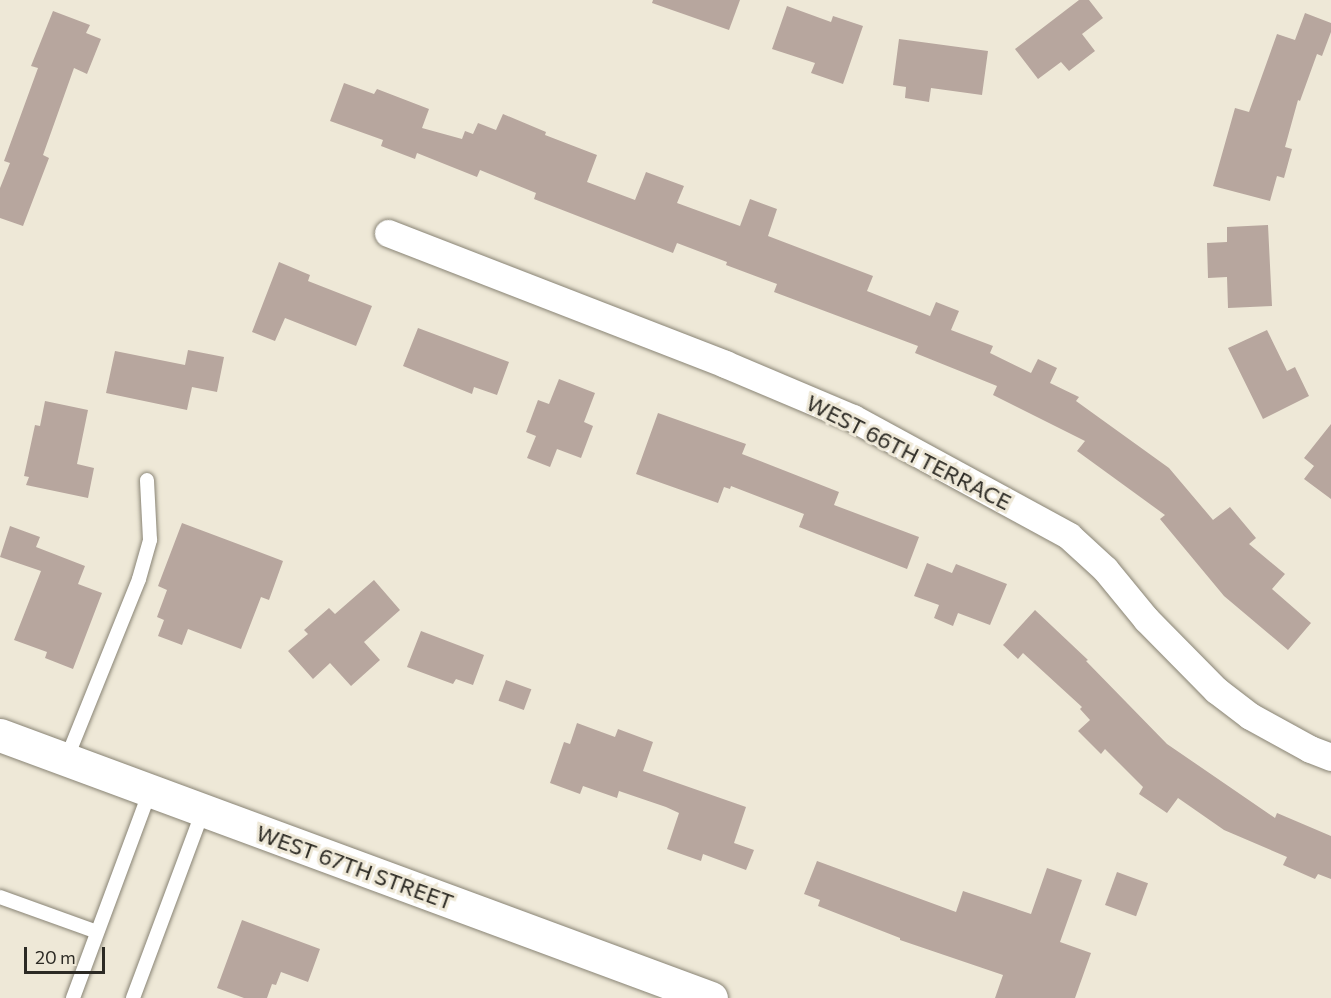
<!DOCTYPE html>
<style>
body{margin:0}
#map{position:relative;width:1331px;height:998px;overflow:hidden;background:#eee8d7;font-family:Commissioner,sans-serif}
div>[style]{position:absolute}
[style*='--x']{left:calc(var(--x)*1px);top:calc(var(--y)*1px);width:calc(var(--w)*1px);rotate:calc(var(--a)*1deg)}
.building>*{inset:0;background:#b7a69e;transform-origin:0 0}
.roads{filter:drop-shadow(0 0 2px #898475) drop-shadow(0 0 2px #898475)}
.service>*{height:14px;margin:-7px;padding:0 7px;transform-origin:7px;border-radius:7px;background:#fff}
.minor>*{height:27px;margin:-13.5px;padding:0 13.5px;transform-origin:13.5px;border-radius:13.5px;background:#fff}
.tertiary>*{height:33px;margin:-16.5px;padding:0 16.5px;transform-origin:16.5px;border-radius:16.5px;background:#fff}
span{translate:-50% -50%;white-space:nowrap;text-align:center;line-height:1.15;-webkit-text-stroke:6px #eee8d7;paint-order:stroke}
.street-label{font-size:22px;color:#2c2a24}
.scale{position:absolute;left:24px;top:947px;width:81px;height:27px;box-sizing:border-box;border:3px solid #2c2a24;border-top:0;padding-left:8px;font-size:18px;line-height:21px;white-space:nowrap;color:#2c2a24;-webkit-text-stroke:4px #eee8d7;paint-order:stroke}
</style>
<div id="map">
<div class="building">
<i style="clip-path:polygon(653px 0,740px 0,729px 30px,652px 3px)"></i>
<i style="clip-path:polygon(1079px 0,1089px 0,1103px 18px,1082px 34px,1095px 51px,1069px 71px,1061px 62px,1038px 79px,1015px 49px)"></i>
<i style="clip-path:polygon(787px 6px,831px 22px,833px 16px,863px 26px,843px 84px,811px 73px,815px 63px,772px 49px)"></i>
<i style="clip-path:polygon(53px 11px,90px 25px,86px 33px,101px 39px,87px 74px,74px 68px,43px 155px,49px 158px,23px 226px,0 218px,0 188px,10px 163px,4px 161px,38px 68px,31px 66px)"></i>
<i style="clip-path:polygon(1305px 13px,1331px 23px,1331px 32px,1322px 56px,1317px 54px,1300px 101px,1298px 100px,1285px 147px,1292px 149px,1284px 178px,1277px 176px,1270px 201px,1213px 186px,1235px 108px,1249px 112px,1277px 34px,1295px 40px)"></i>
<i style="clip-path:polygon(899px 39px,988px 51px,982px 95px,931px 88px,929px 102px,905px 98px,906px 87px,893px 85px)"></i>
<i style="clip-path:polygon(344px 83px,374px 94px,377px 89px,429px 109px,422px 128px,462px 139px,465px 131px,473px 134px,478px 123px,496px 130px,503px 114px,546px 132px,545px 135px,597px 155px,587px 182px,635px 200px,646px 172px,684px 186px,677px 203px,740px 226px,750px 199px,777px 209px,768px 236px,873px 276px,867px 291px,930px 316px,936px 302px,959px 311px,951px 330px,993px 346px,990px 353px,1031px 373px,1038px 359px,1057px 368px,1050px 383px,1079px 397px,1076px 401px,1169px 468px,1213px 520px,1230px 507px,1256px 538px,1249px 544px,1285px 574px,1272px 589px,1311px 623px,1288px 650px,1224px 596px,1160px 519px,1165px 515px,1077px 451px,1085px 441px,993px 395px,997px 386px,915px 353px,918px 346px,774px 292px,777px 284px,726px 265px,727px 262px,677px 243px,673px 253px,534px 199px,536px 193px,480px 170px,477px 177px,417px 153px,415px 159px,381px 146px,383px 140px,330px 121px)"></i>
<i style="clip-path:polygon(1268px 225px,1272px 306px,1228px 308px,1227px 277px,1208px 278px,1207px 243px,1227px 242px,1227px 227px)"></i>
<i style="clip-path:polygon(279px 262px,310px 275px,308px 281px,372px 306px,356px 346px,285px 318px,275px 341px,252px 332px)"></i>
<i style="clip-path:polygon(418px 328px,509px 362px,497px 395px,474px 387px,472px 394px,403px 366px)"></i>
<i style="clip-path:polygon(1267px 330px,1287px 371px,1295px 367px,1309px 396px,1263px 419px,1228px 348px)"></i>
<i style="clip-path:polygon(188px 350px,224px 357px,217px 392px,192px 387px,187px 410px,106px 393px,115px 351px,185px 365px)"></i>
<i style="clip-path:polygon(559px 379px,595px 393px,584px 422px,593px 426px,581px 458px,557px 449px,550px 467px,527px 458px,536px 436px,526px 432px,538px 400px,549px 404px)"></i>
<i style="clip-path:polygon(45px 401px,88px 410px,77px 464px,94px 468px,88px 498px,26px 485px,29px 477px,24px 476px,35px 425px,40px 426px)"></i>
<i style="clip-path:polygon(658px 413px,746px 444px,742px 454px,839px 492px,834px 505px,919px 537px,907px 569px,799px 527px,804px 514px,731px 486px,730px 489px,724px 487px,718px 503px,636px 474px)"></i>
<i style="clip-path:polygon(1331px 424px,1331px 499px,1304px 479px,1314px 466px,1304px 458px)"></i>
<i style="clip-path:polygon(182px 523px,283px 561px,269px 600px,261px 597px,241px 649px,188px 629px,182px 645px,158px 636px,164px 620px,157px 617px,167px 590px,158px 586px)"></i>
<i style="clip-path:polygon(10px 526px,40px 537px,36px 547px,85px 566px,78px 584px,102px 593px,73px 669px,45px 658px,47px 652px,14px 640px,41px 571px,0 557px)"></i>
<i style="clip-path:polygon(927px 563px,952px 573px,956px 564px,1007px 584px,990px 625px,958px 613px,953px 626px,934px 618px,939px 605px,914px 596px)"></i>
<i style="clip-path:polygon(374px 580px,400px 610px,364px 642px,380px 660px,351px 686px,330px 663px,313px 679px,288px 651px,308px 634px,304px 630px,329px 608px,335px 614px)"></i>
<i style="clip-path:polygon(1035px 610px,1088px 660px,1086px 661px,1167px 744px,1275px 818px,1277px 813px,1331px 836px,1331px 879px,1318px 874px,1315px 879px,1283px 865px,1287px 857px,1224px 830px,1178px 798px,1167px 813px,1139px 794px,1143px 787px,1105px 749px,1101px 754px,1078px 731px,1090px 720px,1080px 709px,1082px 707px,1023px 653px,1018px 659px,1003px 645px)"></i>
<i style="clip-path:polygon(421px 631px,484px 655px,473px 685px,456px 679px,453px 684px,407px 667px)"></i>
<i style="left:506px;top:680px;width:27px;height:22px;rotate:20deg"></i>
<i style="clip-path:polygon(577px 723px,615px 737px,618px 729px,653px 742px,643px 771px,746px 807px,734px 843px,754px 850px,746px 870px,703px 854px,701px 861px,667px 849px,679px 813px,666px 807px,619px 791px,617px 798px,583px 786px,580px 794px,550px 783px,564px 742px,570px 744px)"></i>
<i style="clip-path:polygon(817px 861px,956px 912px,963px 891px,1031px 914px,1047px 868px,1082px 880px,1060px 942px,1091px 953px,1075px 998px,995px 998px,1003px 975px,900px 940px,900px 938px,818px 906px,820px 900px,804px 894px)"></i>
<i style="left:1117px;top:872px;width:33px;height:35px;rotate:20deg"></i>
<i style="clip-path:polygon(242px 920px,320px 949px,308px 982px,281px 972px,276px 985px,272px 984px,267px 998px,244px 998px,217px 988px)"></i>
</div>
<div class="roads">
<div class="service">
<i style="--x:66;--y:760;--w:195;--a:-68"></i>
<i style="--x:139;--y:579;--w:41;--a:-74.2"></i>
<i style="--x:150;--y:540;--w:60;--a:-92.9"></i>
<i style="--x:0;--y:897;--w:103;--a:19.8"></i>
<i style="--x:73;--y:998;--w:221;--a:-69.6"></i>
<i style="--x:133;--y:998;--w:200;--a:-69.5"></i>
</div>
<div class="minor">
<i style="--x:388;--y:233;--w:362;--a:21.2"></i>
<i style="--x:725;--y:364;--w:139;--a:22.9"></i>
<i style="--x:853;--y:418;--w:246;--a:28.6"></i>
<i style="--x:1069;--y:536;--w:49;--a:42.5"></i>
<i style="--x:1105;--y:569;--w:65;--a:50.6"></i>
<i style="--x:1146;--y:619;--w:100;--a:45.4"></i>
<i style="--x:1216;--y:690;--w:43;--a:37.4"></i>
<i style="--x:1250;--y:716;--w:68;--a:28.8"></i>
<i style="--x:1310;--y:749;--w:22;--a:21"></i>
</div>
<div class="tertiary">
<i style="--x:0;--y:735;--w:758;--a:20.3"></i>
</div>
</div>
<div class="street-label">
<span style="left:909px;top:452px;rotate:27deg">WEST 66TH TERRACE</span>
<span style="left:355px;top:867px;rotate:20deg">WEST 67TH STREET</span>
</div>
<div class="scale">20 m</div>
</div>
